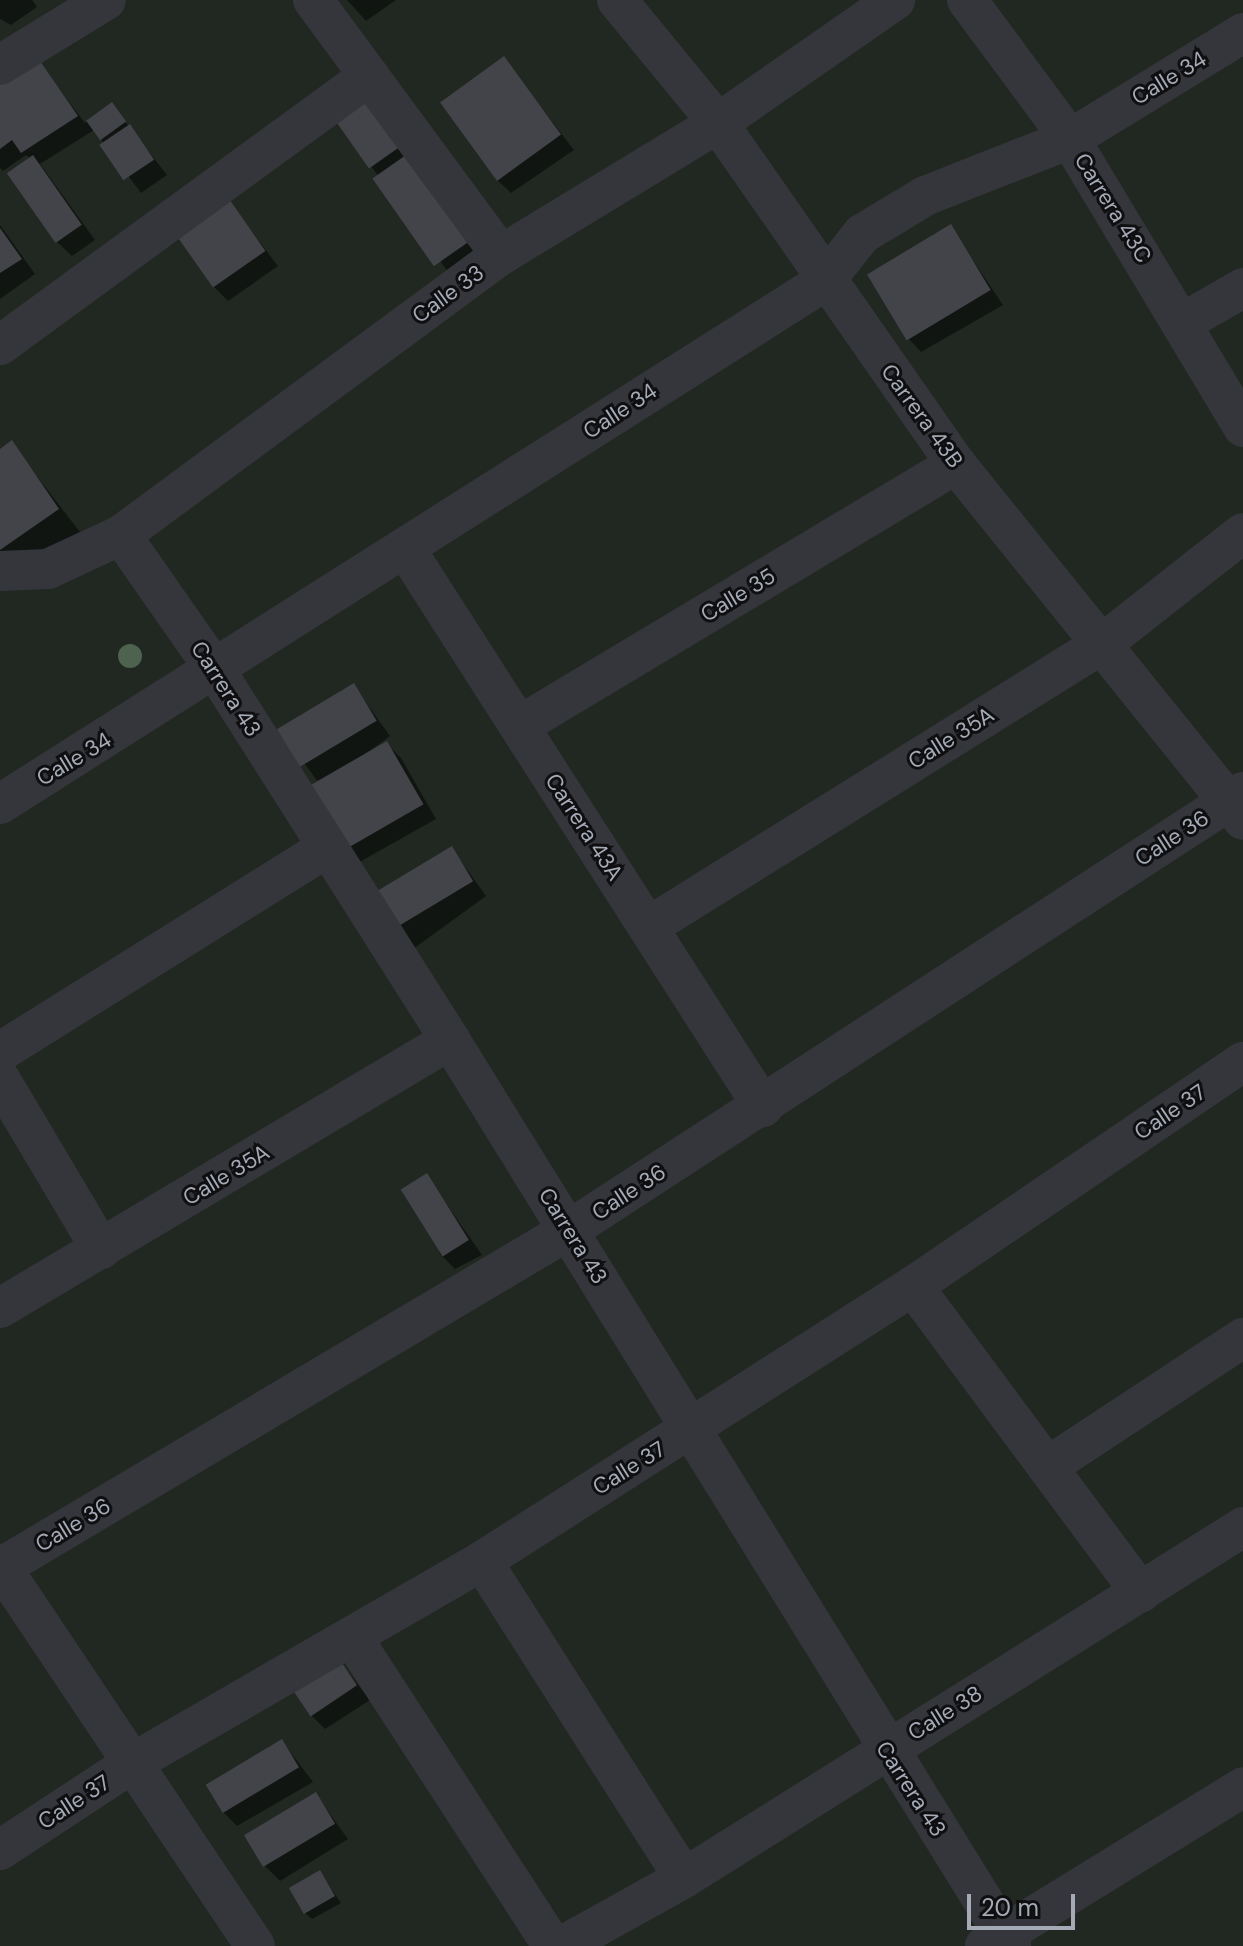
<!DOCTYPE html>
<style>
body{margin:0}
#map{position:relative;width:1243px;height:1946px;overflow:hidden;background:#141416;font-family:"DM Sans",sans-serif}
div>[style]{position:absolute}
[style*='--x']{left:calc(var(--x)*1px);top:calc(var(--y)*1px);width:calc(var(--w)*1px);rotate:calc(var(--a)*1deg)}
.green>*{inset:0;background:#202821;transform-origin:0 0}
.shadow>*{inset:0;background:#0007;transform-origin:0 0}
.building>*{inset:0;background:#434449;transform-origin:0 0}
.street>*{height:40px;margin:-20px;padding:0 20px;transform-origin:20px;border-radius:20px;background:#35363b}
.trees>*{width:24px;height:24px;margin:-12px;border-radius:50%;background:#4d624f}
span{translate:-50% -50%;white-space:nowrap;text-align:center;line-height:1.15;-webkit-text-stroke:6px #0f0f11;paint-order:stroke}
.street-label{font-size:22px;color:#a5abb6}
.scale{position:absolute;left:967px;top:1894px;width:108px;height:36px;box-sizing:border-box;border:4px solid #a5abb6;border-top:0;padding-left:10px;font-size:24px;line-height:28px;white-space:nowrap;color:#a5abb6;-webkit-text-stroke:6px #0f0f11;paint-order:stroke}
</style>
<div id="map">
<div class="green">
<i style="left:0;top:0;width:1243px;height:1946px"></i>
</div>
<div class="shadow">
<i style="clip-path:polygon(0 0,32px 0,37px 7px,11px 25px,0 19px)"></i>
<i style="clip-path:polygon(347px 0,396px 0,366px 21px)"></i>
<i style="clip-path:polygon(30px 51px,85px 123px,112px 105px,167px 175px,141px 193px,94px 130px,40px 164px,95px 240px,72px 256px,57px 242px,31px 159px,26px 155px,3px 171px,0 168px,0 72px)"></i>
<i style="clip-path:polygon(504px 59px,574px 150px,511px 193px,496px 179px)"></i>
<i style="left:361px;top:96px;width:201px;height:33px;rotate:54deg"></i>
<i style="clip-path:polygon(226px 198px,278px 266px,228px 301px,214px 287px)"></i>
<i style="clip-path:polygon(0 225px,35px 274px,0 299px)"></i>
<i style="clip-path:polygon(950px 226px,1003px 305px,921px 352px,907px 337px)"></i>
<i style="clip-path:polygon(11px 443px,80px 532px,20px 573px,0 553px,0 451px)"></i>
<i style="clip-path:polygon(354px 686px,390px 736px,357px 760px,386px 743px,401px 758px,436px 819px,356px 864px,318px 782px,280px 730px)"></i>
<i style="left:452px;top:849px;width:58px;height:95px;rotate:54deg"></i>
<i style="clip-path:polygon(426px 1175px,482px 1255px,455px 1269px,440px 1254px)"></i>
<i style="clip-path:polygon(338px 1659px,370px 1700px,325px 1729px,311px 1715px)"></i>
<i style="clip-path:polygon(282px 1741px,313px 1782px,237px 1826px,223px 1812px)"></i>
<i style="clip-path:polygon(316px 1795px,348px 1839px,280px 1881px,265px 1866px)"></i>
<i style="clip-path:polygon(320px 1872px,341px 1903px,312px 1919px,305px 1913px)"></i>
</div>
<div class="building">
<i style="clip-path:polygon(31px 48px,78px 116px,21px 153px,12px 140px,0 149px,0 70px)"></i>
<i style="left:504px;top:56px;width:97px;height:79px;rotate:54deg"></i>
<i style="left:362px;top:94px;width:65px;height:37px;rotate:55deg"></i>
<i style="left:112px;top:102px;width:24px;height:32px;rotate:54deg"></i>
<i style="left:130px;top:124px;width:43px;height:37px;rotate:56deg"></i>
<i style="left:33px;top:155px;width:85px;height:32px;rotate:55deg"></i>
<i style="left:406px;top:155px;width:107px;height:41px;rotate:55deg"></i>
<i style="left:227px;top:196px;width:67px;height:64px;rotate:55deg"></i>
<i style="left:951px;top:224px;width:77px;height:98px;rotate:59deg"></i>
<i style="clip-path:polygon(0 228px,22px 259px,0 273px)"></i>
<i style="clip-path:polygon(12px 440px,59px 509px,0 550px,0 449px)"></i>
<i style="left:354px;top:683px;width:44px;height:90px;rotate:59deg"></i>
<i style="left:387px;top:741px;width:73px;height:96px;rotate:60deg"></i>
<i style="left:452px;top:846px;width:41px;height:99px;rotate:59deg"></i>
<i style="left:427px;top:1173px;width:79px;height:31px;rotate:58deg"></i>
<i style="left:338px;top:1657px;width:34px;height:56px;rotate:56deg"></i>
<i style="left:282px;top:1739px;width:33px;height:89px;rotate:59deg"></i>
<i style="left:316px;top:1792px;width:37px;height:84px;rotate:59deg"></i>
<i style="left:320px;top:1870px;width:30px;height:36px;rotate:60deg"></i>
</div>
<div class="street">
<i style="--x:313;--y:0;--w:317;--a:53.6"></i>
<i style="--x:617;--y:0;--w:159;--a:50.6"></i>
<i style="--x:718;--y:123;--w:416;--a:55.1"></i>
<i style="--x:956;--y:464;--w:457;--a:51.1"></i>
<i style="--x:967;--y:0;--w:173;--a:53.5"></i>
<i style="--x:1070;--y:139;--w:336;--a:59"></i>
<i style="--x:0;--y:65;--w:124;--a:-31.5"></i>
<i style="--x:1184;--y:322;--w:68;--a:-30"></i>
<i style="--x:0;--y:345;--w:457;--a:-36.1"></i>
<i style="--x:121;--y:535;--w:166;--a:55.1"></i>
<i style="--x:216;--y:671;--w:437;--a:57.6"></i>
<i style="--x:450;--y:1040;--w:1066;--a:58.23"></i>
<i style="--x:405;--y:548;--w:664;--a:57.36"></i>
<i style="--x:0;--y:571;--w:48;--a:-2.4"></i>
<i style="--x:48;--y:569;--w:81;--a:-25"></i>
<i style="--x:121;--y:535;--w:472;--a:-36.4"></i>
<i style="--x:501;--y:255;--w:254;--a:-31.3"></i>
<i style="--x:718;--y:123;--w:216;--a:-34.8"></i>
<i style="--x:519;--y:726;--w:510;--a:-30.94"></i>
<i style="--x:0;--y:804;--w:977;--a:-32.37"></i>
<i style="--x:825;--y:281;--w:60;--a:-51.8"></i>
<i style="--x:862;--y:234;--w:74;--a:-31.1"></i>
<i style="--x:925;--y:196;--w:156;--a:-21.5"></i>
<i style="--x:1070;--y:139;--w:203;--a:-31.5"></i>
<i style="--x:648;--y:927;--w:535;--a:-31.94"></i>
<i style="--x:1102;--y:644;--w:179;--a:-38.2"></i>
<i style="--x:0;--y:1052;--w:383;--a:-32"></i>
<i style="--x:0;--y:1079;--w:198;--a:59.3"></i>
<i style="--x:913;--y:1286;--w:382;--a:53.4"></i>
<i style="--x:0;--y:1308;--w:524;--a:-30.78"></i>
<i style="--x:1047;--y:1467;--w:235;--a:-33.4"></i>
<i style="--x:482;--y:1561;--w:376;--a:57.5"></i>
<i style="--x:0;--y:1565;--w:458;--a:56.2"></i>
<i style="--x:0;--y:1568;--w:662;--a:-30.71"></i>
<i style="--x:569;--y:1230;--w:804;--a:-33.02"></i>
<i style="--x:352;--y:1637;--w:369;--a:57"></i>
<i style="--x:0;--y:1850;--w:160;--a:-33.3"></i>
<i style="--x:134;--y:1762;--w:402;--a:-30"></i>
<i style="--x:482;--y:1561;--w:511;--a:-32.54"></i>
<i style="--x:913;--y:1286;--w:399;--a:-34.2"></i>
<i style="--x:562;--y:1946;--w:140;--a:-29.1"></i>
<i style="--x:684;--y:1878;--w:660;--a:-32.12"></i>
<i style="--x:985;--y:1946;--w:303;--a:-31.6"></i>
</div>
<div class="trees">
<i style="left:130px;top:656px"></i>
</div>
<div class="street-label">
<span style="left:1169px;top:78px;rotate:-31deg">Calle 34</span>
<span style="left:1113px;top:208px;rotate:58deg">Carrera 43C</span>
<span style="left:448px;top:294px;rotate:-36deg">Calle 33</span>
<span style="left:620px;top:411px;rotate:-33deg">Calle 34</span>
<span style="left:922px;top:416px;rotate:54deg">Carrera 43B</span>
<span style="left:738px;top:595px;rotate:-31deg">Calle 35</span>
<span style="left:226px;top:689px;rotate:57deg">Carrera 43</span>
<span style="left:951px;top:738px;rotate:-32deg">Calle 35A</span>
<span style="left:74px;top:759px;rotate:-31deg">Calle 34</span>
<span style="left:584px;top:827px;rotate:57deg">Carrera 43A</span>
<span style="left:1172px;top:838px;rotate:-33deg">Calle 36</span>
<span style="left:1170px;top:1112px;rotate:-34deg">Calle 37</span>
<span style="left:226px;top:1175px;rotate:-31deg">Calle 35A</span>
<span style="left:629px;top:1192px;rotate:-33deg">Calle 36</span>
<span style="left:573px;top:1236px;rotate:58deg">Carrera 43</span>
<span style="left:629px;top:1468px;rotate:-32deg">Calle 37</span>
<span style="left:73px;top:1525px;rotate:-31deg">Calle 36</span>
<span style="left:945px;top:1713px;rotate:-32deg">Calle 38</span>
<span style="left:911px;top:1789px;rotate:57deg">Carrera 43</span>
<span style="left:74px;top:1802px;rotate:-33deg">Calle 37</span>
</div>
<div class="scale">20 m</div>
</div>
